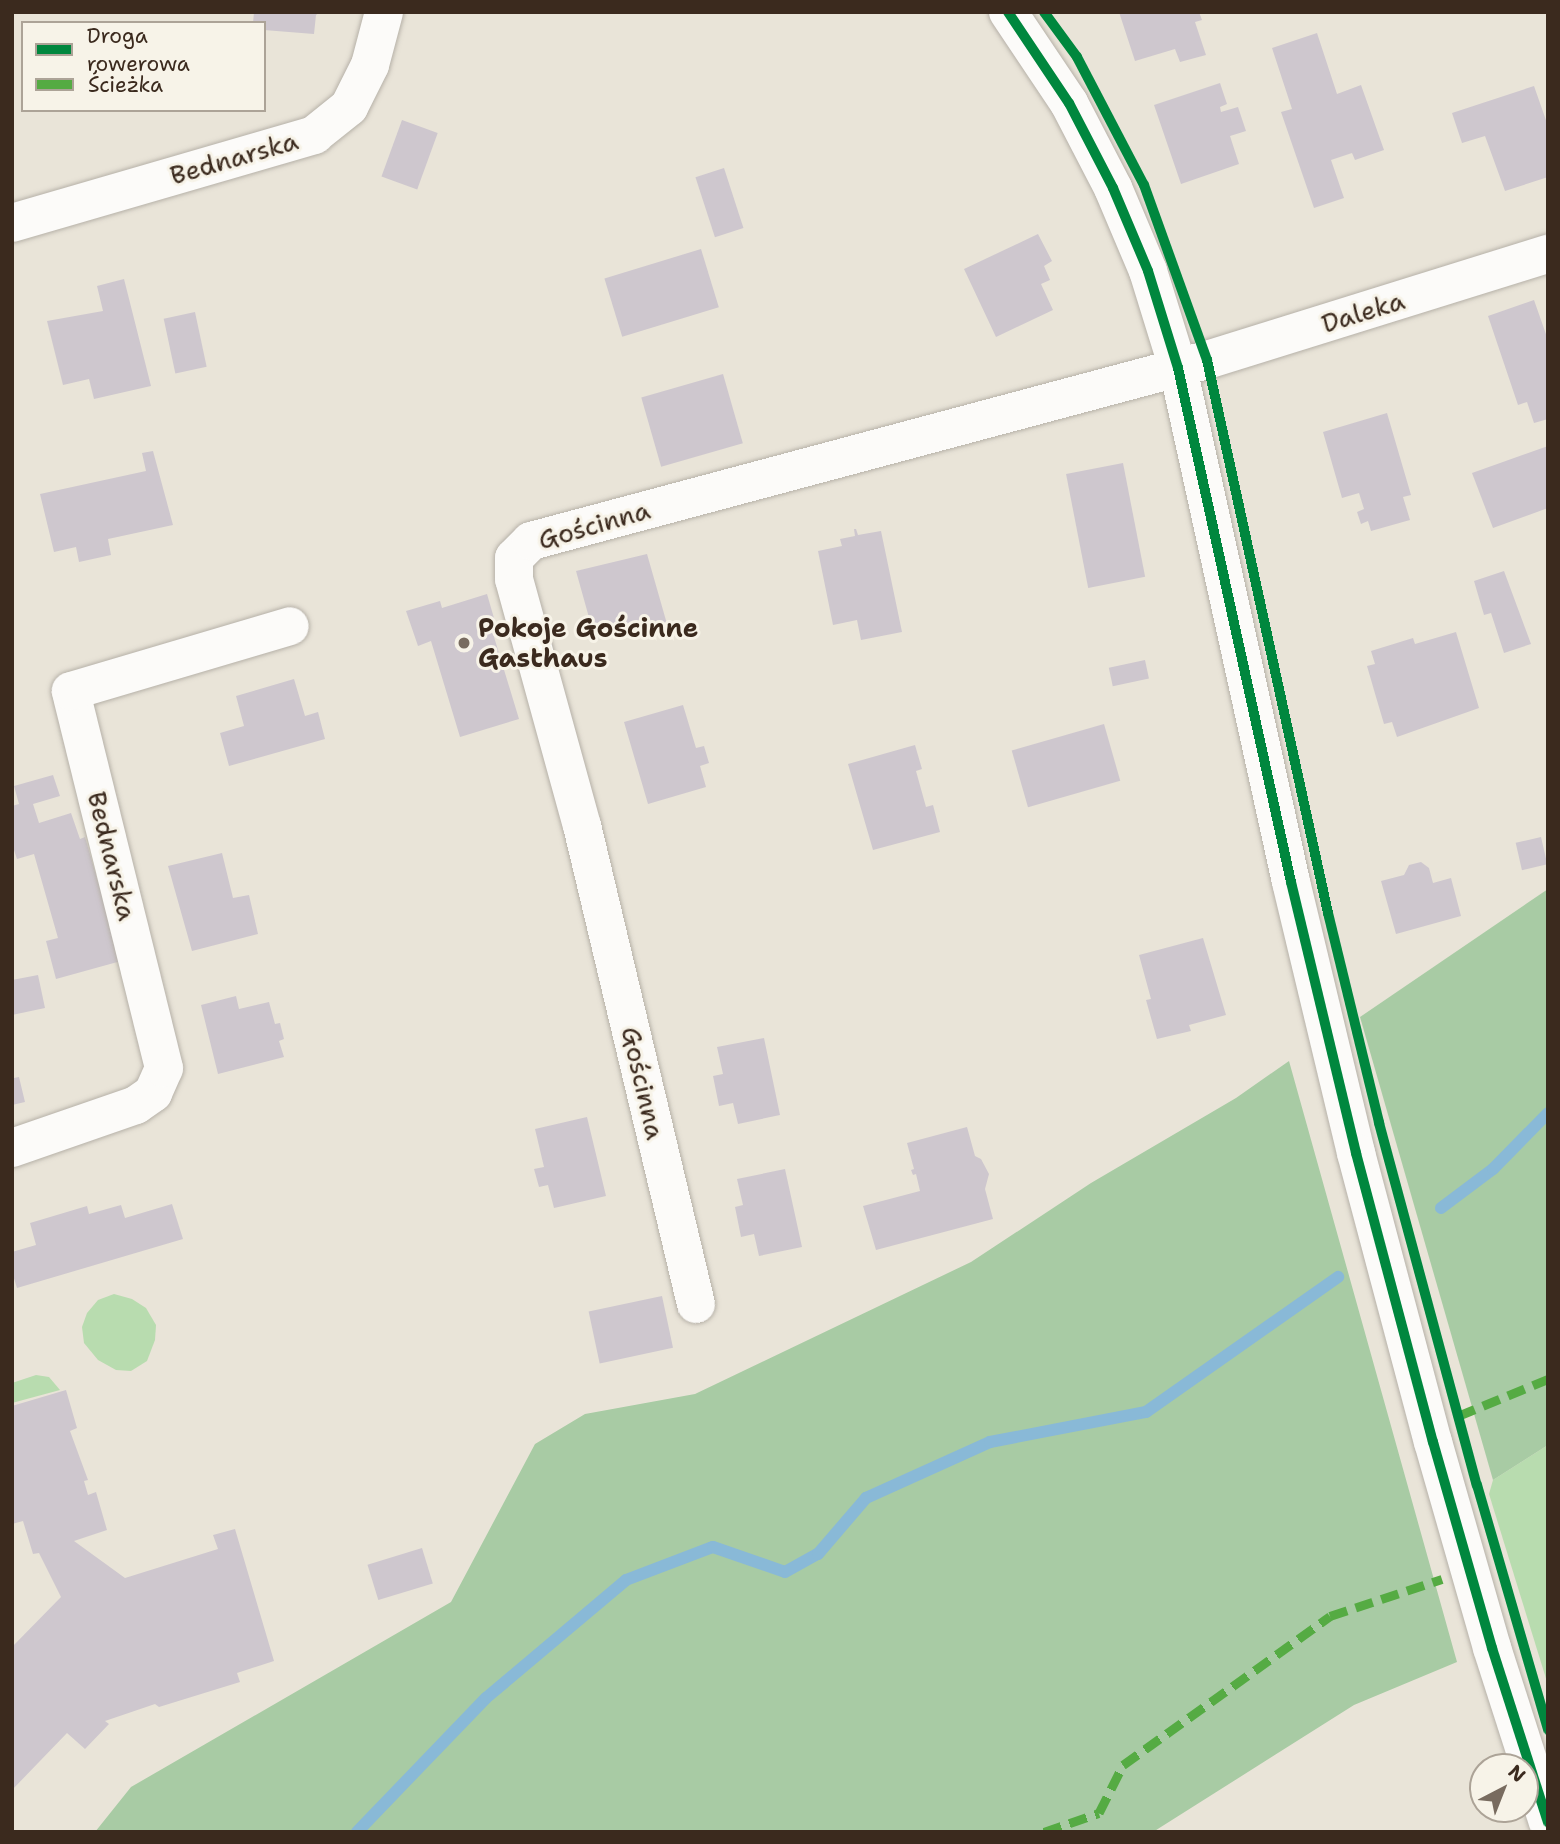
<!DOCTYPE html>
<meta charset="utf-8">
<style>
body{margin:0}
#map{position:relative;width:1560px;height:1844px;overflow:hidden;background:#e9e4d8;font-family:"Shantell Sans",sans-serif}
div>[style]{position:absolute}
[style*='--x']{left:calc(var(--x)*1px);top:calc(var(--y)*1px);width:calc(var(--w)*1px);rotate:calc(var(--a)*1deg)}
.green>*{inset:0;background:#b8dcaf}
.forest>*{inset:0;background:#a8cba4}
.stream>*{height:12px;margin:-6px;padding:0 6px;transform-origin:6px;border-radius:6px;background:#89b9d7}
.building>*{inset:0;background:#cec7ce;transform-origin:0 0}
.roads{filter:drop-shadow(0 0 2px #b6b1a8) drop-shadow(0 0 2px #b6b1a8)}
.minor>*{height:38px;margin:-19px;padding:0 19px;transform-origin:19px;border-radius:19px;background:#fcfbf9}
.tertiary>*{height:38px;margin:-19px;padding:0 19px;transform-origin:19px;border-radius:19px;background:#fcfbf9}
.quiet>*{height:9px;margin-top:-4.5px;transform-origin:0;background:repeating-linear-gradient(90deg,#55ab43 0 18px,transparent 0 27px)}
.cycleway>*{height:10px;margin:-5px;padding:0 5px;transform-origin:5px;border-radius:5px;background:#00873e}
.dots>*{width:19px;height:19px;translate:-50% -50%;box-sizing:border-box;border:4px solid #f7f3e8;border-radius:50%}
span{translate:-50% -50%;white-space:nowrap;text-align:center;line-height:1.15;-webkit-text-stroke:6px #f7f3e8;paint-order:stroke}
.street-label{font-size:26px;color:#3b2a1e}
.poi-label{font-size:26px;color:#3b2a1e;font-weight:700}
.left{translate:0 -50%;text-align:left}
.frame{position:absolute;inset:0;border:14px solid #3b2a1e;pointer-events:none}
.legend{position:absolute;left:21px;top:21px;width:245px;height:91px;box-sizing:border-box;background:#f7f3e8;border:2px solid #aca397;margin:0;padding:9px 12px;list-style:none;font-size:21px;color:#3b2a1e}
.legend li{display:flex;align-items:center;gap:14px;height:35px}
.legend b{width:35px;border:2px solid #aca397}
.north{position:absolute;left:1469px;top:1753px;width:70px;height:70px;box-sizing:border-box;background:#f7f3e8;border:2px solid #aca397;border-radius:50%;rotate:42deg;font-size:19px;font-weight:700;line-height:28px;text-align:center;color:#3b2a1e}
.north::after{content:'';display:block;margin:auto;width:24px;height:32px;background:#786b5f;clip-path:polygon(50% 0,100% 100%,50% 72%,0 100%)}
</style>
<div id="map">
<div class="green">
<i style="clip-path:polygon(114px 1294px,132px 1299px,146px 1308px,156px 1325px,155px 1340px,147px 1361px,131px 1371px,116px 1370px,98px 1360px,84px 1343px,82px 1327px,87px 1313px,98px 1300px)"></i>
<i style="clip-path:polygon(36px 1375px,49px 1377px,60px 1390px,12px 1403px,12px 1383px)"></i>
<i style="clip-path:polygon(1548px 1445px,1548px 1685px,1489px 1494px,1493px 1480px)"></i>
</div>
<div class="forest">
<i style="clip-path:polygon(1548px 889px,1548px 1445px,1493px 1480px,1360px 1017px)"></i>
<i style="clip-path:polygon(1289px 1061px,1457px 1662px,1354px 1705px,1153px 1832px,95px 1832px,131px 1787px,451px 1602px,535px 1444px,585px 1414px,695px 1394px,971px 1262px,1091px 1183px,1236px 1098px)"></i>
</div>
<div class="stream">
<i style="--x:1441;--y:1208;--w:65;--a:-36.9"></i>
<i style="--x:1493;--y:1169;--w:78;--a:-45.5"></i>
<i style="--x:357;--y:1832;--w:186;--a:-46.1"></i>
<i style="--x:486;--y:1698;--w:183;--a:-40.1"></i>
<i style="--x:626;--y:1580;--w:93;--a:-20.8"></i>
<i style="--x:713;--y:1547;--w:76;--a:19.1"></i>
<i style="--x:785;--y:1572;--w:38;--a:-29"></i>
<i style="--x:818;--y:1554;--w:74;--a:-49.4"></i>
<i style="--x:866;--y:1498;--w:136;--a:-24.3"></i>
<i style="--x:990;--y:1442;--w:159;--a:-10.9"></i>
<i style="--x:1146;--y:1412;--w:235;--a:-35.1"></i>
</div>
<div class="building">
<i style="clip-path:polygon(254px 12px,320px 12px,316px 15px,314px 34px,264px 30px,264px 23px,253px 23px)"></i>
<i style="clip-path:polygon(1119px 12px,1199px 12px,1202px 20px,1195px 22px,1206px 55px,1180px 62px,1175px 49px,1135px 61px)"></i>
<i style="clip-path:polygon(1317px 33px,1337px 94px,1361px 85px,1384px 150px,1355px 160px,1352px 153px,1331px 160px,1344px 198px,1314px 208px,1281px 112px,1292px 109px,1272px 48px)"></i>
<i style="clip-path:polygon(1220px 83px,1227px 104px,1220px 107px,1221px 112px,1238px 107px,1246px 131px,1230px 136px,1239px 164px,1181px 184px,1154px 105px)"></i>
<i style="clip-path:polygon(1534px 86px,1548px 126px,1548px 177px,1505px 191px,1485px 136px,1462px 143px,1452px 113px)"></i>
<i style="left:402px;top:120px;width:38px;height:60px;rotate:20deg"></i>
<i style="left:724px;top:168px;width:63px;height:30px;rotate:72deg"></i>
<i style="clip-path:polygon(1038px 234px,1052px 261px,1044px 266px,1050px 280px,1041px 284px,1053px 310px,996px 337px,964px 269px)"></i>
<i style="left:701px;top:249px;width:61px;height:101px;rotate:73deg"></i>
<i style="clip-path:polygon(124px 279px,151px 386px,94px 399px,89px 379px,63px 385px,47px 321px,103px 311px,97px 286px)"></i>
<i style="clip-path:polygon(1534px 300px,1548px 340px,1548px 419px,1534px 423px,1527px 402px,1518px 405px,1488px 316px)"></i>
<i style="left:195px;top:312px;width:56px;height:32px;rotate:78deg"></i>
<i style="left:723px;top:374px;width:72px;height:85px;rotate:74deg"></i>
<i style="clip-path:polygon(1387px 413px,1411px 495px,1403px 497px,1410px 520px,1371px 531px,1368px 521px,1361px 524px,1357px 512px,1364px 509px,1359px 493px,1342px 498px,1323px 432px)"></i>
<i style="clip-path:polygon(1548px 446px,1548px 508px,1493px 528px,1472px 473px)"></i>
<i style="clip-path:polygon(153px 451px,173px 525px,108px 539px,111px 555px,79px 562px,76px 547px,54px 552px,40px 494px,146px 471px,142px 453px)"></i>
<i style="left:1123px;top:463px;width:116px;height:58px;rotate:79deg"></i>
<i style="clip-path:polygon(854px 529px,856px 529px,858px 535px,881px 531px,902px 632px,861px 640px,857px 620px,833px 625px,818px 551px,842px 546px,840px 539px,855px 536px)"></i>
<i style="clip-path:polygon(647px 554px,667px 624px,623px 636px,622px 632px,595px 639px,576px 571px)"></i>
<i style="clip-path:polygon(1504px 571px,1531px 644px,1504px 653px,1491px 613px,1484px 615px,1474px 581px)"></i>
<i style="clip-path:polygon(487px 594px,496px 625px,491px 627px,519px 719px,460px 737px,431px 641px,418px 646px,406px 611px,440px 601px,442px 608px)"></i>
<i style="clip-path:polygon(1456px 632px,1479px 708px,1397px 737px,1392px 722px,1384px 724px,1376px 697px,1367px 666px,1375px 664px,1371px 651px,1413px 638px,1415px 644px)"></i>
<i style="left:1145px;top:660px;width:19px;height:37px;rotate:78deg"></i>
<i style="clip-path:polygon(294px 679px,305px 716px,318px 712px,325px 739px,229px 766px,220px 733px,244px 726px,236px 696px)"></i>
<i style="clip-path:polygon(683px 705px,696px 748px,704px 746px,709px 763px,700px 766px,706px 787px,648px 804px,624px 722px)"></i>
<i style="left:1104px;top:724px;width:59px;height:96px;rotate:74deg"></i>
<i style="clip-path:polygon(915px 745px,922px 769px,916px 771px,926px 807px,933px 805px,940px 832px,873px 850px,848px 764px)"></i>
<i style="clip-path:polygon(53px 775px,60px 796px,33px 804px,39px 823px,71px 813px,80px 839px,85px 837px,121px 961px,56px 979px,46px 941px,58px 938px,34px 854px,17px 859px,12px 844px,12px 806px,19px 804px,14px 786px)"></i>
<i style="left:1541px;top:837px;width:28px;height:26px;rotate:77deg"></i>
<i style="clip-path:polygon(222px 853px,233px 898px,249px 895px,258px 934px,192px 951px,168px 866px)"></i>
<i style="clip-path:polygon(1421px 862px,1429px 868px,1433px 883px,1451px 878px,1461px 916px,1396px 934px,1381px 881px,1404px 875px,1409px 865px)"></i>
<i style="clip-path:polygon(1203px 938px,1226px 1015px,1189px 1025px,1191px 1031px,1157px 1039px,1146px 1000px,1151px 999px,1139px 955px)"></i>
<i style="clip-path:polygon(38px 975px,45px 1008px,12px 1015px,12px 980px)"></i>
<i style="clip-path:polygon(236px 996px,239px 1009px,269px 1002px,275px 1024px,280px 1023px,284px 1039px,279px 1041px,284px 1057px,218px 1074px,201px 1005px)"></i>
<i style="clip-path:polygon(764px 1038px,780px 1115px,738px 1124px,733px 1103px,719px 1106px,713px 1076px,723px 1074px,717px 1047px)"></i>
<i style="clip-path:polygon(12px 1073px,14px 1078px,19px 1077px,25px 1102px,12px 1105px)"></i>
<i style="clip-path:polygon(587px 1117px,606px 1196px,554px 1208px,548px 1185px,539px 1187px,534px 1169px,544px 1167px,535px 1129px)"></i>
<i style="clip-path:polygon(967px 1127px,975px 1156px,981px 1159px,989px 1174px,985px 1189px,993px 1219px,876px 1250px,863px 1206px,920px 1191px,916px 1174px,913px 1175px,911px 1170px,914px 1169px,907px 1143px)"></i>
<i style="clip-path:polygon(785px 1169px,802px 1247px,759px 1256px,754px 1234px,741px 1237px,735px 1207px,743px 1205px,737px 1179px)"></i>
<i style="clip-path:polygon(172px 1204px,183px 1239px,17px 1288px,12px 1272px,12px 1252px,36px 1245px,30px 1223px,87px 1206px,89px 1214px,121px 1205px,125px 1218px)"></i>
<i style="left:662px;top:1296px;width:53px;height:75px;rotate:78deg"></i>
<i style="clip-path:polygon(66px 1390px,77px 1428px,70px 1431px,88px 1480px,84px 1481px,88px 1495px,96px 1492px,107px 1530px,74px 1541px,125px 1578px,218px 1549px,213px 1535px,235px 1529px,274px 1661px,237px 1673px,240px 1682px,159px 1707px,155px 1704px,105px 1721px,109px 1724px,85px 1749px,67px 1733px,12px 1790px,12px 1647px,61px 1597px,39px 1553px,33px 1554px,23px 1521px,12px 1524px,12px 1406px)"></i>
<i style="left:422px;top:1548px;width:37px;height:57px;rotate:73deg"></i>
</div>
<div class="roads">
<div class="minor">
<i style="--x:12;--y:223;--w:315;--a:-16.2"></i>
<i style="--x:314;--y:135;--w:45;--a:-38.7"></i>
<i style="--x:349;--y:107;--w:47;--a:-63.4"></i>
<i style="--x:370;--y:65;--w:55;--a:-75.2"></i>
<i style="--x:12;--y:1148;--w:131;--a:-19.1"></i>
<i style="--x:136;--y:1105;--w:21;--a:-35"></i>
<i style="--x:153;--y:1093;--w:27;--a:-66"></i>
<i style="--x:164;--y:1068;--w:388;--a:-103.9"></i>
<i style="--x:71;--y:691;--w:228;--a:-16.5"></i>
<i style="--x:696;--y:1304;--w:491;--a:-103.4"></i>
<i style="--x:582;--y:826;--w:256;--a:-105.4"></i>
<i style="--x:514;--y:579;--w:21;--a:-90"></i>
<i style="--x:514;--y:558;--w:24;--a:-45"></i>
<i style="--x:531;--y:541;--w:700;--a:-14.99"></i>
<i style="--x:1207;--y:360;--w:357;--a:-17.3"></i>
</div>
<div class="tertiary">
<i style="--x:1008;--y:12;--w:110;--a:56.2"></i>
<i style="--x:1069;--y:103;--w:96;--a:62.6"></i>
<i style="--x:1113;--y:188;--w:90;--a:67.1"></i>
<i style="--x:1148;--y:271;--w:102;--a:72.8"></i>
<i style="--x:1178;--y:368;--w:526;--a:77.6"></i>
<i style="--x:1291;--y:882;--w:279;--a:76.5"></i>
<i style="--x:1356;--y:1153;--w:299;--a:75.1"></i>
<i style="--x:1433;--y:1442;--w:214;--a:74"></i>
<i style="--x:1492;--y:1648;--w:183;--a:72.2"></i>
</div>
</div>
<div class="quiet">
<i style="--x:1458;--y:1416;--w:97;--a:-22.3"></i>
<i style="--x:1044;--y:1832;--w:58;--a:-19.1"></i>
<i style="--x:1099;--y:1813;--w:54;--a:-63.4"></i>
<i style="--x:1123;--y:1765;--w:255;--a:-35.7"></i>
<i style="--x:1330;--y:1616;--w:118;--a:-18.3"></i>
</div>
<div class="cycleway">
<i style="--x:1008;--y:12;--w:110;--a:56.2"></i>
<i style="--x:1069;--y:103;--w:96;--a:62.6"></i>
<i style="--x:1113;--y:188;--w:90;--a:67.1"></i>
<i style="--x:1148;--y:271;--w:102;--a:72.8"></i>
<i style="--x:1178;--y:368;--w:526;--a:77.6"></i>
<i style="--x:1291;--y:882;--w:279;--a:76.5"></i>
<i style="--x:1356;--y:1153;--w:299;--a:75.1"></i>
<i style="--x:1433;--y:1442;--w:214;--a:74"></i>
<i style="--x:1492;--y:1648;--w:183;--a:72.2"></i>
<i style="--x:1044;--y:12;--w:56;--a:53.7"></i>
<i style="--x:1077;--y:57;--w:144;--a:62.4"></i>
<i style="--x:1144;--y:185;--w:186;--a:70.2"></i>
<i style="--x:1207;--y:360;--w:566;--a:77.66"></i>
<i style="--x:1328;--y:913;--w:216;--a:76.3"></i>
<i style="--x:1379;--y:1123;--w:375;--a:74.9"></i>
<i style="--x:1477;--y:1485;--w:255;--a:73.8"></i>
</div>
<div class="dots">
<i style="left:464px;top:643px;background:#786b5f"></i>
</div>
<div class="street-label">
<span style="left:234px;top:158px;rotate:-16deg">Bednarska</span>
<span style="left:1363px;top:312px;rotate:-17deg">Daleka</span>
<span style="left:594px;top:525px;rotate:-16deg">Gościnna</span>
<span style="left:112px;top:856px;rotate:76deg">Bednarska</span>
<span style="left:643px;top:1083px;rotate:77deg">Gościnna</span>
</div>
<div class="poi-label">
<span class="left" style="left:478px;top:643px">Pokoje Gościnne<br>Gasthaus</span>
</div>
<div class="frame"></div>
<ul class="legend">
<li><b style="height:9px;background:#00873e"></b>Droga rowerowa</li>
<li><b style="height:9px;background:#55ab43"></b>Ścieżka</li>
</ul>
<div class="north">N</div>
</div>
